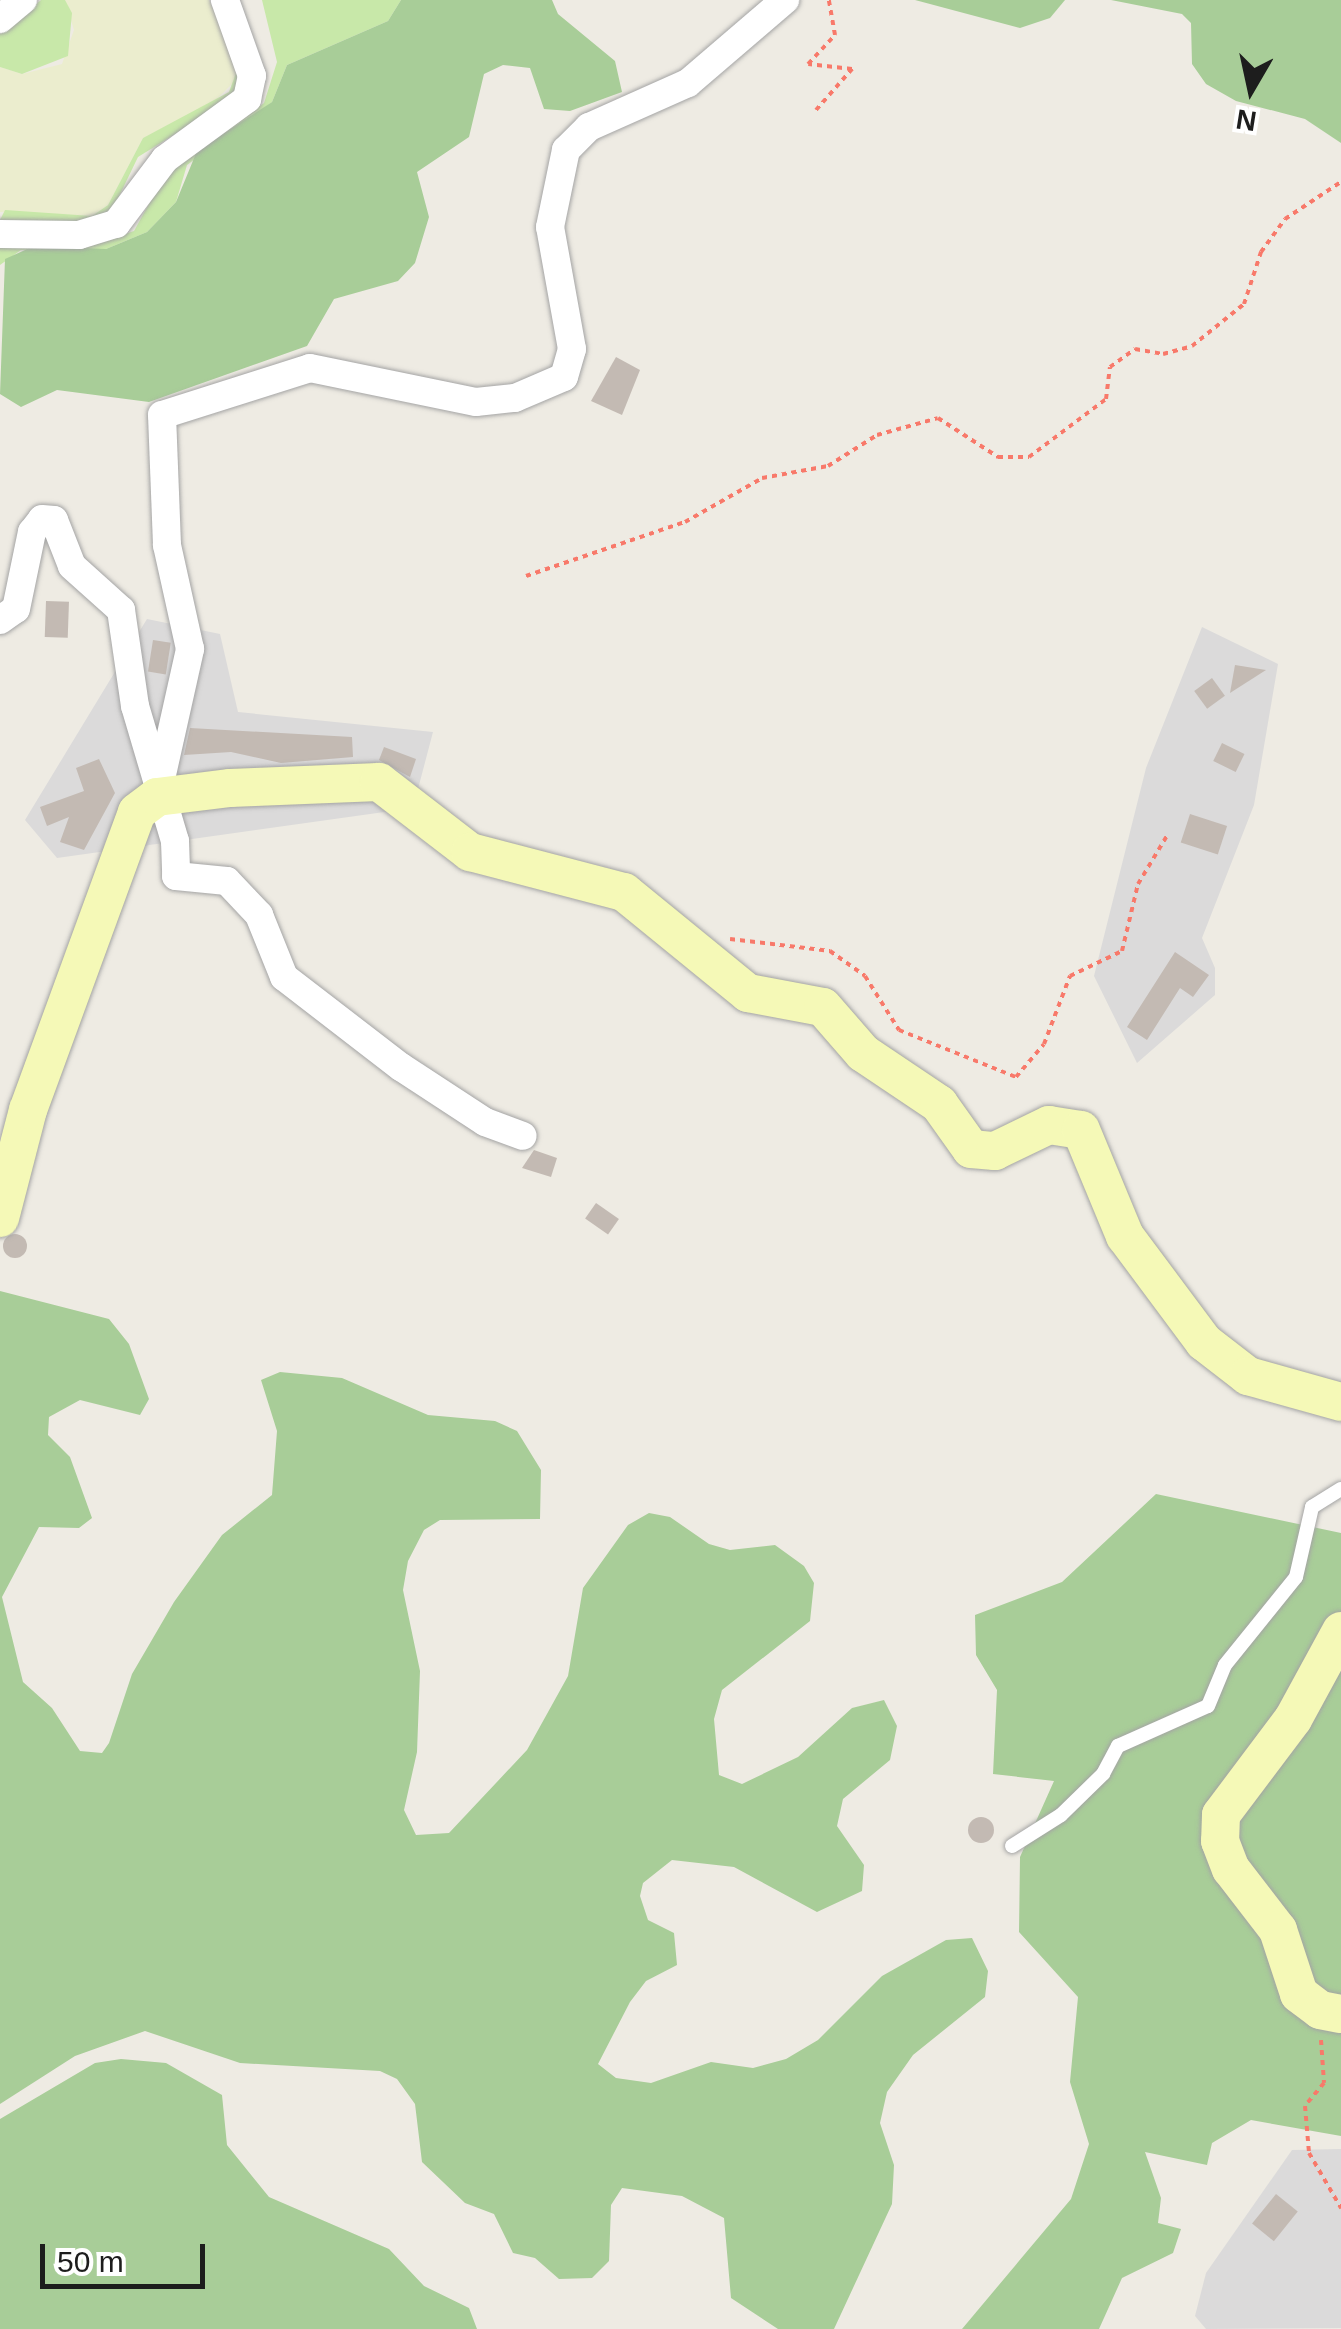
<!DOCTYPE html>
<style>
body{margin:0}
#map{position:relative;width:1341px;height:2329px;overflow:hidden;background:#eeebe3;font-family:Arial,sans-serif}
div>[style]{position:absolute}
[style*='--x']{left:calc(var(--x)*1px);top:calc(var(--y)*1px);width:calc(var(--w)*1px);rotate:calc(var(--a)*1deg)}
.residential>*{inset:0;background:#dbdada}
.farmland>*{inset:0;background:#ebedce}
.grass>*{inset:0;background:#c8e8a9}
.forest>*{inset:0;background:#a8cd98}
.building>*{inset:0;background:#c3bab3;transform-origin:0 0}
.round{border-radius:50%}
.path>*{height:4px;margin-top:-2px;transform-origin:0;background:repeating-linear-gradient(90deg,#f8796a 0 5px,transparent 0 10px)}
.roads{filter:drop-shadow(0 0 2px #a4a4a4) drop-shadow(0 0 2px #a4a4a4)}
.lane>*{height:14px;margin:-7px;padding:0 7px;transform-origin:7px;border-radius:7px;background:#fff}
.street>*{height:28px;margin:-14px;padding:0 14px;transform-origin:14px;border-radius:14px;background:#fff}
.secondary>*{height:38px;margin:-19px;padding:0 19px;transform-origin:19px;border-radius:19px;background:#f5f9b7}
span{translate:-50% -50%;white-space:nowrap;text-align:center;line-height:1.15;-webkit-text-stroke:9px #fff;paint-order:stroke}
.north{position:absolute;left:1201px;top:40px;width:100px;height:100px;-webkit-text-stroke:8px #fff;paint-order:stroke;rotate:189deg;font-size:28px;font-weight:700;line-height:40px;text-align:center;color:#1d1d1d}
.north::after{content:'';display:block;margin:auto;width:35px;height:45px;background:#1d1d1d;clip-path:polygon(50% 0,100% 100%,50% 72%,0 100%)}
.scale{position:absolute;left:40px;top:2244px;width:165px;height:45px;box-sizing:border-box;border:5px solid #1d1d1d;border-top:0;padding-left:12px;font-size:30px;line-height:35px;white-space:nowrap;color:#1d1d1d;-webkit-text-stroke:8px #fff;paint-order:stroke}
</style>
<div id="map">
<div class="residential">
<i style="clip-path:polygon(147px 619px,220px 634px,238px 712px,433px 732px,413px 808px,57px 858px,25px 820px)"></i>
<i style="clip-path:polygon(1202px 627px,1278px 664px,1254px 805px,1202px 938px,1215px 968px,1215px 995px,1137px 1063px,1094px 976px,1146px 768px)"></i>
<i style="clip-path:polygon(1341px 2149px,1341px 2328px,1206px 2329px,1195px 2316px,1206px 2273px,1292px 2150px)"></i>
</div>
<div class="farmland">
<i style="clip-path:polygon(65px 0,209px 0,239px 65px,237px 79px,213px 103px,143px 138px,108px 205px,92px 216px,0 212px,0 67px,22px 74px,62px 64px,74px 30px)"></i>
</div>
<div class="grass">
<i style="clip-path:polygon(41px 0,65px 0,72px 13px,68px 56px,22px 74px,0 67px,0 34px)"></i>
<i style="clip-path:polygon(262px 0,401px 0,388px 21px,287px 65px,272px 102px,187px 165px,176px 202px,147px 232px,106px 249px,21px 250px,0 265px,0 248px,14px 244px,98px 243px,134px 231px,166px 173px,264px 103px,277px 62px)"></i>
<i style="clip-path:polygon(239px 65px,243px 82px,230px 100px,138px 157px,109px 217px,69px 229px,0 220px,5px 210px,92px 216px,108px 205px,143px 138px,229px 92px)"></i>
</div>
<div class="forest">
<i style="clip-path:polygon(401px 0,552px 0,558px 14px,615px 61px,622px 92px,570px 111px,544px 109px,530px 68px,503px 65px,484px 74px,469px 137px,417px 172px,429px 217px,415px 263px,398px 281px,334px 299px,307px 346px,149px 402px,57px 390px,21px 407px,0 394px,5px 259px,34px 246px,106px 249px,147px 232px,176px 202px,197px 151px,272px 102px,287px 65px,388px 21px)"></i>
<i style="clip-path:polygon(915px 0,1065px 0,1050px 18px,1020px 28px)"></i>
<i style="clip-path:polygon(1111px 0,1341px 0,1341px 143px,1305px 119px,1236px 101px,1206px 84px,1192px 64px,1191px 23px,1182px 14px)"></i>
<i style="clip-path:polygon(0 1291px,109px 1319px,129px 1344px,149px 1399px,140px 1415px,80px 1400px,49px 1417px,48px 1435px,70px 1457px,92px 1518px,79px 1528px,39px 1527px,2px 1597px,23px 1682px,52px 1708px,80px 1751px,102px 1753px,109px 1743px,132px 1674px,174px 1602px,222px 1535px,272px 1495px,277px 1431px,261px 1380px,280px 1372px,342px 1378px,428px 1415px,495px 1421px,517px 1431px,541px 1470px,540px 1519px,440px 1520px,424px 1530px,408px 1561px,403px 1590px,420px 1671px,417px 1752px,404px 1810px,416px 1835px,449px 1833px,527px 1750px,568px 1676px,583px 1588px,628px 1525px,649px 1513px,670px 1517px,709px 1544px,730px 1550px,775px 1545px,804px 1566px,814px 1583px,810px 1621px,722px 1690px,714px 1719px,719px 1775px,742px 1784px,798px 1757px,852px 1708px,884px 1700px,897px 1726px,890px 1760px,843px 1799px,837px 1826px,864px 1865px,862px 1891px,817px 1912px,734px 1867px,672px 1860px,643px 1883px,640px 1896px,648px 1920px,674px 1933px,677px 1965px,646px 1981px,630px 2002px,598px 2064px,616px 2078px,651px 2083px,711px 2062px,753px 2068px,786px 2059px,818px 2040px,882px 1976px,946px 1940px,972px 1938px,988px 1971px,985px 1997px,913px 2055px,887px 2092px,880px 2123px,894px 2165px,892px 2204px,834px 2329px,778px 2329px,731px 2298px,724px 2218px,682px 2196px,622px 2188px,611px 2205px,609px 2261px,592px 2278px,559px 2279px,535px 2258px,513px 2253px,494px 2214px,465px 2203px,422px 2162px,415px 2104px,397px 2079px,380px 2071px,240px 2063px,145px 2031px,75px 2056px,0 2104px)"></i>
<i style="clip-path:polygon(1156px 1494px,1341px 1533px,1341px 2136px,1251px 2120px,1212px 2143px,1207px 2165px,1145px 2152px,1161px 2198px,1158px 2223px,1181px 2229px,1173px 2253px,1122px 2278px,1099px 2329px,962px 2329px,1071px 2199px,1089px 2144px,1070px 2082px,1078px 1997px,1019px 1932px,1020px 1857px,1054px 1781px,993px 1774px,997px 1690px,976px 1655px,975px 1615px,1062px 1582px)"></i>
<i style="clip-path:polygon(121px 2059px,166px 2063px,222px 2095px,227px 2145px,269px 2197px,389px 2249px,424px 2286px,469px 2308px,477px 2329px,0 2329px,0 2119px,95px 2063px)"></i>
</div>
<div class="building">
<i style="clip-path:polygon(616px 357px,640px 370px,622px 415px,591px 401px)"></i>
<i style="left:46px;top:601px;width:23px;height:36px;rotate:2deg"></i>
<i style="left:153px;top:640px;width:18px;height:32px;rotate:9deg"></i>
<i style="clip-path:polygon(1235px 665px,1266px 670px,1230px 693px)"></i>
<i style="left:1212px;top:678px;width:22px;height:22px;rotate:54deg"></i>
<i style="clip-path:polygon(190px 728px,352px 737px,353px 757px,281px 763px,231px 752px,184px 755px)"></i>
<i style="left:1222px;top:743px;width:25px;height:20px;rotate:26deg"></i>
<i style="clip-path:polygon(384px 747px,416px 759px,410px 777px,379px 760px)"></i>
<i style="clip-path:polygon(99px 759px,115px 793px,84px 850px,60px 842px,69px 817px,47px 826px,40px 807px,84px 791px,76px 768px)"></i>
<i style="left:1190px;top:814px;width:39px;height:30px;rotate:18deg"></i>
<i style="clip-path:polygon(1175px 952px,1209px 975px,1193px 997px,1180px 988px,1147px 1040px,1127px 1027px)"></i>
<i style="clip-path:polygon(534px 1150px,557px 1158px,551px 1177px,522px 1168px)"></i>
<i style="left:596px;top:1203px;width:28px;height:19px;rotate:35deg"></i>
<i class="round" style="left:3px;top:1234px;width:24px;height:24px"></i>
<i class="round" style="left:968px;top:1817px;width:26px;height:26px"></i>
<i style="left:1276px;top:2194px;width:28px;height:38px;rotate:39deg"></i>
</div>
<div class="path">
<i style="--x:816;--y:110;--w:55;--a:-48.7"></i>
<i style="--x:852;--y:69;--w:44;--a:-173.5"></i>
<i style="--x:808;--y:64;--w:40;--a:-47"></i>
<i style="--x:835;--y:35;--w:36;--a:-100"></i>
<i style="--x:526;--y:576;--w:168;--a:-18.8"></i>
<i style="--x:685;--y:522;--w:89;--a:-29.7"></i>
<i style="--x:762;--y:478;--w:67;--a:-10.3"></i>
<i style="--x:828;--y:466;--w:58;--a:-32.3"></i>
<i style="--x:877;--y:435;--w:63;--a:-15.6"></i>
<i style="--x:938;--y:418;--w:72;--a:33"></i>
<i style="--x:998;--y:457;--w:31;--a:0"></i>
<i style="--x:1029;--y:457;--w:96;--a:-37"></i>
<i style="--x:1106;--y:399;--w:32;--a:-83"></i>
<i style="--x:1110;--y:367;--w:31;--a:-36"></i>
<i style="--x:1135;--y:349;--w:28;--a:10"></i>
<i style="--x:1163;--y:354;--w:30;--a:-15"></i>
<i style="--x:1192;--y:346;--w:67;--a:-38.9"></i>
<i style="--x:1244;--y:304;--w:55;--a:-71.9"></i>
<i style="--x:1261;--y:252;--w:41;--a:-54"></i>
<i style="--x:1285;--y:219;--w:67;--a:-33.5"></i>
<i style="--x:730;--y:939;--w:101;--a:6.8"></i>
<i style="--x:830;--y:951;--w:43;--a:35.5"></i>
<i style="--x:865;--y:976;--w:64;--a:57.8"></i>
<i style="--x:899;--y:1030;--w:126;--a:21.9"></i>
<i style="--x:1016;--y:1077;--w:43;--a:-49.7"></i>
<i style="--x:1044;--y:1044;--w:73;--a:-69.1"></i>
<i style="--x:1070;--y:976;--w:58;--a:-25.7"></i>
<i style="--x:1122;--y:951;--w:69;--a:-76.6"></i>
<i style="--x:1138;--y:884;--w:58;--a:-59"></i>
<i style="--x:1321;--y:2040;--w:43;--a:86"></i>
<i style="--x:1324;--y:2083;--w:30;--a:130"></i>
<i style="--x:1305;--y:2106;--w:47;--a:85.1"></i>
<i style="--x:1309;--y:2153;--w:64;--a:59.8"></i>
</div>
<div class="roads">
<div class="lane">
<i style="--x:1012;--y:1846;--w:58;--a:-32.3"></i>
<i style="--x:1061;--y:1815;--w:59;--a:-44.3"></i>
<i style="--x:1103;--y:1774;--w:32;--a:-62"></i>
<i style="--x:1118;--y:1746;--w:98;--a:-24"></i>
<i style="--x:1208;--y:1706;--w:44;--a:-67.5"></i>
<i style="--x:1225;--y:1665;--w:113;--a:-51.1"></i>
<i style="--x:1296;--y:1577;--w:72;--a:-77.1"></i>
<i style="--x:1312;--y:1507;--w:34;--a:-32"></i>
</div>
<div class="street">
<i style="--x:0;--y:19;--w:30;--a:-40"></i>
<i style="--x:0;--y:234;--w:79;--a:0.7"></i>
<i style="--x:79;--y:235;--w:39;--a:-17"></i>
<i style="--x:116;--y:224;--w:81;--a:-53"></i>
<i style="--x:165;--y:159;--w:102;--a:-36.2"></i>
<i style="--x:247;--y:99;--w:24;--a:-78"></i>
<i style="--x:252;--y:76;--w:81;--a:-109.6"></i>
<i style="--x:0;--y:620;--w:19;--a:-35"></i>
<i style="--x:16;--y:609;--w:79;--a:-78.3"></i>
<i style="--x:32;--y:532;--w:16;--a:-52"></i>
<i style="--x:42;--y:519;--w:12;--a:5"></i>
<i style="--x:54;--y:520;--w:49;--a:68.6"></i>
<i style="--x:72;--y:566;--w:66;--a:41.9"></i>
<i style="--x:121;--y:610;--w:97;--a:81.7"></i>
<i style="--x:135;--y:706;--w:141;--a:73.5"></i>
<i style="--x:175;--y:841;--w:35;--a:88"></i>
<i style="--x:176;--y:876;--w:51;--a:5.6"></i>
<i style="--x:227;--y:881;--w:47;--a:46.7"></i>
<i style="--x:259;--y:915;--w:67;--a:68"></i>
<i style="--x:284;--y:977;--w:148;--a:37.6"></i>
<i style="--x:401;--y:1067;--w:100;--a:33.2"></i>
<i style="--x:485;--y:1122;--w:40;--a:20.2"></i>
<i style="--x:157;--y:797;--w:152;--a:-77.4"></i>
<i style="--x:190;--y:649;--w:107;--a:-102.5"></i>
<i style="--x:167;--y:545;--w:130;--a:-92.2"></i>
<i style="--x:162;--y:415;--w:155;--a:-17.6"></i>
<i style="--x:310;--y:368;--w:169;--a:11.6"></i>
<i style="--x:476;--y:402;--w:39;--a:-6"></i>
<i style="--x:515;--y:398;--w:53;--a:-23.2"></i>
<i style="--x:564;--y:377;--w:29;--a:-74"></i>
<i style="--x:572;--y:349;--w:124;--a:-100.2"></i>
<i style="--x:550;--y:227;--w:79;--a:-78.3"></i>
<i style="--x:566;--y:150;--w:33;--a:-45"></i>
<i style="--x:589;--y:127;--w:108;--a:-24"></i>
<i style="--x:688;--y:83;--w:128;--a:-40.6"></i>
</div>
<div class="secondary">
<i style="--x:0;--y:1218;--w:112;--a:-75.5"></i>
<i style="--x:28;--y:1110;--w:317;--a:-69.9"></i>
<i style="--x:137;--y:812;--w:25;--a:-37"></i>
<i style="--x:157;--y:797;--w:74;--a:-7"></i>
<i style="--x:230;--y:788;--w:149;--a:-2.3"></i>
<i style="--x:379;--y:782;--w:115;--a:37.6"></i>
<i style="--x:470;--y:852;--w:159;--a:14.6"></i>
<i style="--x:624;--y:892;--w:160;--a:39.2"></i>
<i style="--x:748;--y:993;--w:76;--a:10.6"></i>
<i style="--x:823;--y:1007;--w:61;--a:49"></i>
<i style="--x:863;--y:1053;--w:92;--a:33.9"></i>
<i style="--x:939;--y:1104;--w:55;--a:54.6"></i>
<i style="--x:971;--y:1149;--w:24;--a:5"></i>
<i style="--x:995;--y:1151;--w:60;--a:-25.7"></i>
<i style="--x:1049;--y:1125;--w:32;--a:9"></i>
<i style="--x:1081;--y:1130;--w:115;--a:67.5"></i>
<i style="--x:1125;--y:1236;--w:132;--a:53.3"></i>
<i style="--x:1204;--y:1342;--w:56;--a:37.7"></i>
<i style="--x:1248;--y:1376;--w:97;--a:15.6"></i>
<i style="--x:1341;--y:1631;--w:100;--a:118.6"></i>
<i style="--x:1293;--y:1719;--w:120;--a:126.9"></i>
<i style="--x:1221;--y:1815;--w:26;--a:92"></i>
<i style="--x:1220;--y:1841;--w:30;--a:69"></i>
<i style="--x:1231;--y:1869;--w:77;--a:52.4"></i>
<i style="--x:1278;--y:1930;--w:67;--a:71.8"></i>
<i style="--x:1299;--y:1994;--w:26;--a:37"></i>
<i style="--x:1320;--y:2010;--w:21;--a:11"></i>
</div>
</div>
<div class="north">N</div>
<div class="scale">50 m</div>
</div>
